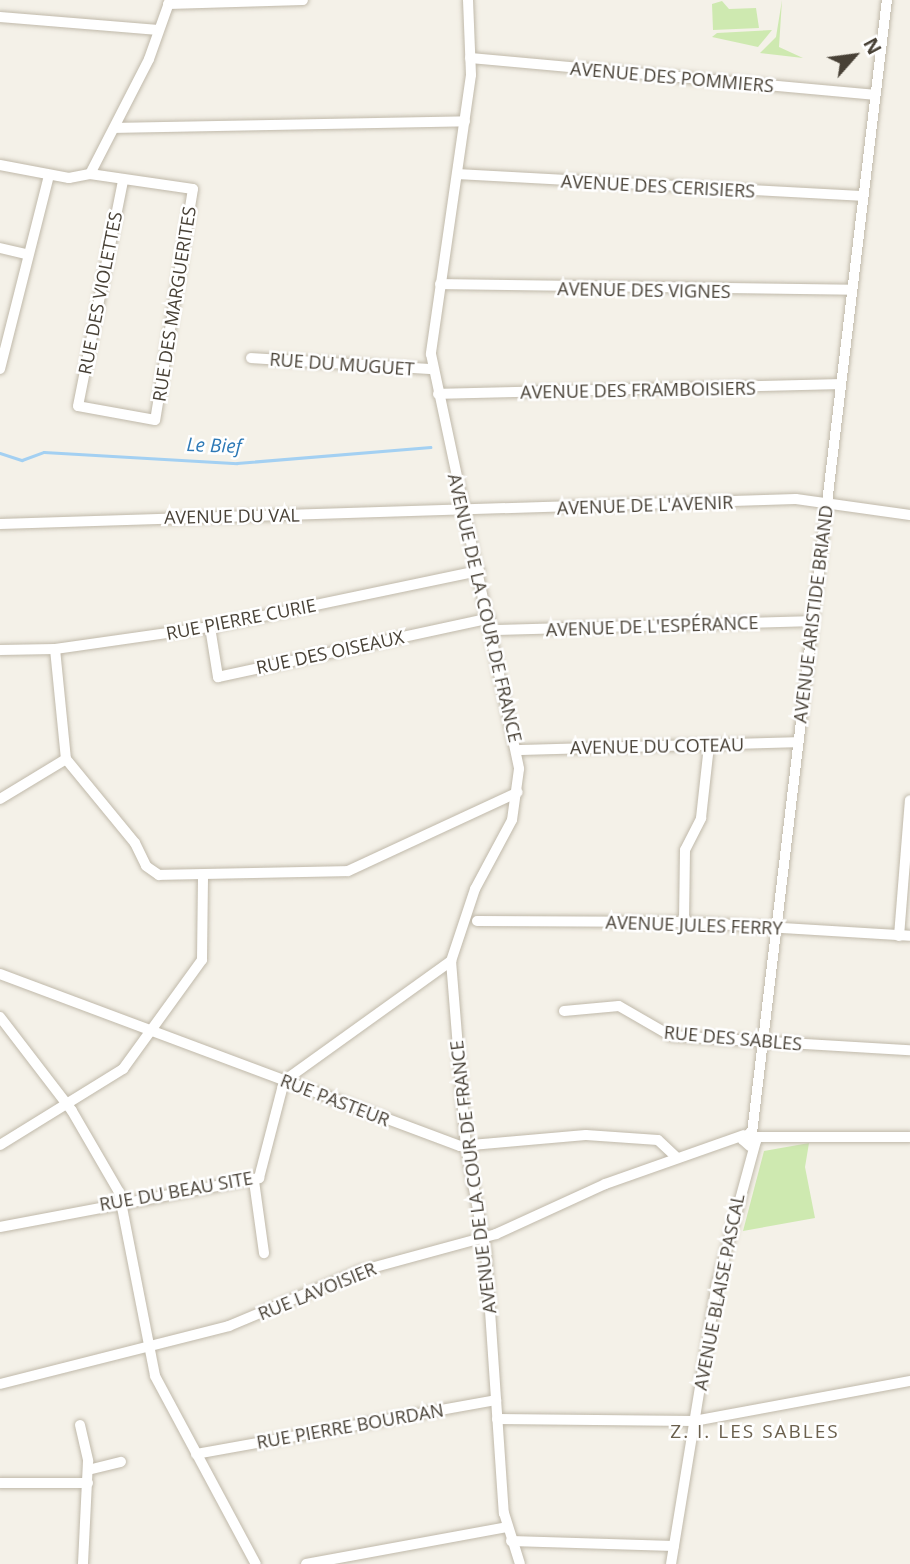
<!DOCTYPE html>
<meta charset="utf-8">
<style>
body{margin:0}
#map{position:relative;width:910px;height:1564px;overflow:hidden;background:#f4f1e8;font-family:"Open Sans",sans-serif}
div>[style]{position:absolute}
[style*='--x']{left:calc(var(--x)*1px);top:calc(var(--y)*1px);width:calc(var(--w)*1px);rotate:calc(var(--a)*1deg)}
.green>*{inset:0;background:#cee9b0}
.stream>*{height:2.5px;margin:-1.25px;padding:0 1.25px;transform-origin:1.25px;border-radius:1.25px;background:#a3d0f2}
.roads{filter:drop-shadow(0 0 2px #c0b9aa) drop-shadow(0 0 2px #c0b9aa)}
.minor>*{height:10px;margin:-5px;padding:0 5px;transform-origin:5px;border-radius:5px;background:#fff}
span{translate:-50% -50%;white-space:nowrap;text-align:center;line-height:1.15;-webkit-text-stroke:5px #fff;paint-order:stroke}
.street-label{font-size:18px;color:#484136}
.water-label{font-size:19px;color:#2d79b6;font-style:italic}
.neighbourhood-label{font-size:19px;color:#6b604d;letter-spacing:2px}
.north{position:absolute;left:819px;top:21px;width:70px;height:70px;-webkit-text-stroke:5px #fff;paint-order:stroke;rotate:62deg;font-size:19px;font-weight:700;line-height:28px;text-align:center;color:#484136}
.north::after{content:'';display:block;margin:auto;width:24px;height:32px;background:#484136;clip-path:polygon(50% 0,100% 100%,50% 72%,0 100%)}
</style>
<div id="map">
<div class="green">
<i style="clip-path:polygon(782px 0,779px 47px,803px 58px,760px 53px,776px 37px)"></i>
<i style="clip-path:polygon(722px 1px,729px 9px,756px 8px,759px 28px,713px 30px,712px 4px)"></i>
<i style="clip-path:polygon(772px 30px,758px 47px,712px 37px,717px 33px)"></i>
<i style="clip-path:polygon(809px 1143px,805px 1167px,815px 1218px,743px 1231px,764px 1151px)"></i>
</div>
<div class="stream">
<i style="--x:0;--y:453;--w:23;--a:18"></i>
<i style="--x:22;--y:460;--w:23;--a:-20"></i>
<i style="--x:44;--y:452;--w:193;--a:3.3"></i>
<i style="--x:237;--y:463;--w:194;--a:-4.7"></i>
</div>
<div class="roads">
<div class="minor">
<i style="--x:468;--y:0;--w:75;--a:87.7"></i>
<i style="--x:471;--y:75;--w:282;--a:98.2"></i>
<i style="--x:431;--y:354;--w:424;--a:78"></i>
<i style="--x:519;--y:769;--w:51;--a:97.8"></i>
<i style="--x:512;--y:820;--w:78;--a:118.2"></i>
<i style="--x:475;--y:889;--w:76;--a:108.4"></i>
<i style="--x:451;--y:961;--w:187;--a:85.4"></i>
<i style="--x:466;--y:1147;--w:107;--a:79.2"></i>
<i style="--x:486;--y:1252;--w:262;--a:86.1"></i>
<i style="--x:504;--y:1513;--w:53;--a:72.6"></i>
<i style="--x:168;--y:4;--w:135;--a:-1.7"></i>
<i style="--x:0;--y:17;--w:159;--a:4.7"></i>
<i style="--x:470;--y:58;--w:406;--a:5.2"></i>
<i style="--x:116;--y:128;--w:349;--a:-1.1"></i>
<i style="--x:0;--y:165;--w:70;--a:10.7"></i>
<i style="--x:69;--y:178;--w:21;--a:-11"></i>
<i style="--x:90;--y:174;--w:129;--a:-62.8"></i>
<i style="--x:149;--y:59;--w:63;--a:-70.4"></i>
<i style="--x:90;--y:174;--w:104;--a:8.3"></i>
<i style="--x:193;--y:189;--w:234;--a:99.3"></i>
<i style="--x:155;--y:420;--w:78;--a:-169.7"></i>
<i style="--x:78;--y:406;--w:230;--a:-78.7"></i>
<i style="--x:457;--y:174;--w:404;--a:3.1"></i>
<i style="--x:0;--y:248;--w:28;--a:13"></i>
<i style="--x:440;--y:284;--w:409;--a:0.8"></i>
<i style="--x:251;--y:358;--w:182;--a:3.5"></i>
<i style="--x:0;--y:369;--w:200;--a:-75.8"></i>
<i style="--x:438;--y:394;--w:400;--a:-1.4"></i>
<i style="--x:0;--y:524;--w:796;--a:-1.8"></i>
<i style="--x:796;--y:499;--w:115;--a:8"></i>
<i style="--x:210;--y:627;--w:51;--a:80.9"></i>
<i style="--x:218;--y:677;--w:278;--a:-12.2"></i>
<i style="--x:493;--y:630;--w:318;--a:-1.6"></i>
<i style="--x:55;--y:649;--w:111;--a:84.3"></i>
<i style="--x:0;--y:650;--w:55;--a:-1"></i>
<i style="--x:55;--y:649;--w:157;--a:-8.1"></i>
<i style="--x:210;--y:627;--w:275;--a:-11.8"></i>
<i style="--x:517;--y:750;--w:281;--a:-1.6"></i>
<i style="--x:66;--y:759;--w:109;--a:50.6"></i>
<i style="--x:135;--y:843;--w:25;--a:64"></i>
<i style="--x:146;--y:866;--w:16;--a:35"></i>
<i style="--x:159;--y:875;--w:189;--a:-1.2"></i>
<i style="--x:348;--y:871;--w:187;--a:-24.9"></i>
<i style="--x:0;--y:799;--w:77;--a:-31.2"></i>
<i style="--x:477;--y:921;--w:207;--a:0.3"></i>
<i style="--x:684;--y:922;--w:226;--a:3.5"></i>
<i style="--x:684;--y:922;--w:72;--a:-89.2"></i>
<i style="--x:685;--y:850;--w:36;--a:-63"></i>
<i style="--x:701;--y:818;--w:72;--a:-83.7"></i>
<i style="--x:899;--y:936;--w:136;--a:-85.4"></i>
<i style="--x:0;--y:974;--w:491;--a:20.5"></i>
<i style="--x:460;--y:1146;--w:126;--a:-5"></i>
<i style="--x:586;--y:1135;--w:72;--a:4"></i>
<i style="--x:658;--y:1140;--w:25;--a:43"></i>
<i style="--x:564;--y:1011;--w:55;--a:-5.2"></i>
<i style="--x:619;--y:1006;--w:60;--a:30"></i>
<i style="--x:671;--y:1036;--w:239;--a:3.4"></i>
<i style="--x:0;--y:1017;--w:118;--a:52.5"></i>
<i style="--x:72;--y:1111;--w:94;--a:59.9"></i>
<i style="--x:119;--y:1192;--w:187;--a:78.9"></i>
<i style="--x:155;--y:1376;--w:213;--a:61.8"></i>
<i style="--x:752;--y:1133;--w:1141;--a:-83.21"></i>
<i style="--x:755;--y:1137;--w:155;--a:0"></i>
<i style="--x:0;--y:1145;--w:145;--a:-31.7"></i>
<i style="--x:123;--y:1069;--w:135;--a:-54.1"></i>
<i style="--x:202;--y:960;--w:85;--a:-89.3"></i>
<i style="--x:254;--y:1181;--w:73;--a:82.1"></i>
<i style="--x:0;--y:1227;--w:264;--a:-10.7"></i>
<i style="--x:259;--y:1178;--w:100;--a:-75.5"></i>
<i style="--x:284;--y:1081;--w:206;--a:-35.7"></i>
<i style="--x:0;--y:1384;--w:236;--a:-14.2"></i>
<i style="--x:229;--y:1326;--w:142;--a:-22.8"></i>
<i style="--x:360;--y:1271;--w:141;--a:-15.2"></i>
<i style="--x:496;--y:1234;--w:120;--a:-24.6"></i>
<i style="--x:605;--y:1184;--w:147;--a:-19.4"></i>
<i style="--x:497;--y:1419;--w:197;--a:0.6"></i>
<i style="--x:694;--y:1421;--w:220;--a:-10.5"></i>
<i style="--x:80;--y:1425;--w:37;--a:77"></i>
<i style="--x:88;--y:1461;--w:103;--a:92.8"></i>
<i style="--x:196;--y:1454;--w:305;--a:-10.2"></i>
<i style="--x:88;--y:1470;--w:34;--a:-14"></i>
<i style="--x:0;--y:1483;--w:88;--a:0"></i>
<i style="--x:511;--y:1541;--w:163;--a:1.8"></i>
<i style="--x:306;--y:1564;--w:204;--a:-10.4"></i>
<i style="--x:671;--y:1564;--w:280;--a:-80.7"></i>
<i style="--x:716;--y:1288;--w:152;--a:-74.8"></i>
<i style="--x:756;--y:1141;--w:10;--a:-127"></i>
<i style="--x:750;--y:1133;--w:10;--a:135"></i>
<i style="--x:743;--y:1140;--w:9;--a:41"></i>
</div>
</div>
<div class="street-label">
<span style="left:672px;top:77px;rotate:5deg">AVENUE DES POMMIERS</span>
<span style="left:658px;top:186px;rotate:3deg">AVENUE DES CERISIERS</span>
<span style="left:644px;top:290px;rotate:1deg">AVENUE DES VIGNES</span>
<span style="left:100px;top:293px;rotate:-79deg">RUE DES VIOLETTES</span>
<span style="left:174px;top:304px;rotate:-81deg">RUE DES MARGUERITES</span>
<span style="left:342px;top:364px;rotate:4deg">RUE DU MUGUET</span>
<span style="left:638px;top:390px;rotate:-1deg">AVENUE DES FRAMBOISIERS</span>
<span style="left:645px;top:505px;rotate:-2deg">AVENUE DE L'AVENIR</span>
<span style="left:232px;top:516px;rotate:-1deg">AVENUE DU VAL</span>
<span style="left:485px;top:608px;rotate:77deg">AVENUE DE LA COUR DE FRANCE</span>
<span style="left:813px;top:614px;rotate:-83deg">AVENUE ARISTIDE BRIAND</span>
<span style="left:241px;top:619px;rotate:-11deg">RUE PIERRE CURIE</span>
<span style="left:652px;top:626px;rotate:-2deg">AVENUE DE L'ESPÉRANCE</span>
<span style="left:330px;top:652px;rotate:-12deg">RUE DES OISEAUX</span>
<span style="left:657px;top:746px;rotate:-1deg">AVENUE DU COTEAU</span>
<span style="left:694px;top:925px;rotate:2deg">AVENUE JULES FERRY</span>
<span style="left:733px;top:1038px;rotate:5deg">RUE DES SABLES</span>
<span style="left:335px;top:1100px;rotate:21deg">RUE PASTEUR</span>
<span style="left:473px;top:1177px;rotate:-97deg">AVENUE DE LA COUR DE FRANCE</span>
<span style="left:176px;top:1191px;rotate:-10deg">RUE DU BEAU SITE</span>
<span style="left:317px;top:1291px;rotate:-22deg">RUE LAVOISIER</span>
<span style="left:719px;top:1292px;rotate:-79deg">AVENUE BLAISE PASCAL</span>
<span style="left:350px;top:1426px;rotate:-10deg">RUE PIERRE BOURDAN</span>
</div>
<div class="water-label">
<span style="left:214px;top:446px;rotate:2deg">Le Bief</span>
</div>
<div class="neighbourhood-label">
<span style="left:755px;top:1432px">Z. I. LES SABLES</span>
</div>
<div class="north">N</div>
</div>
